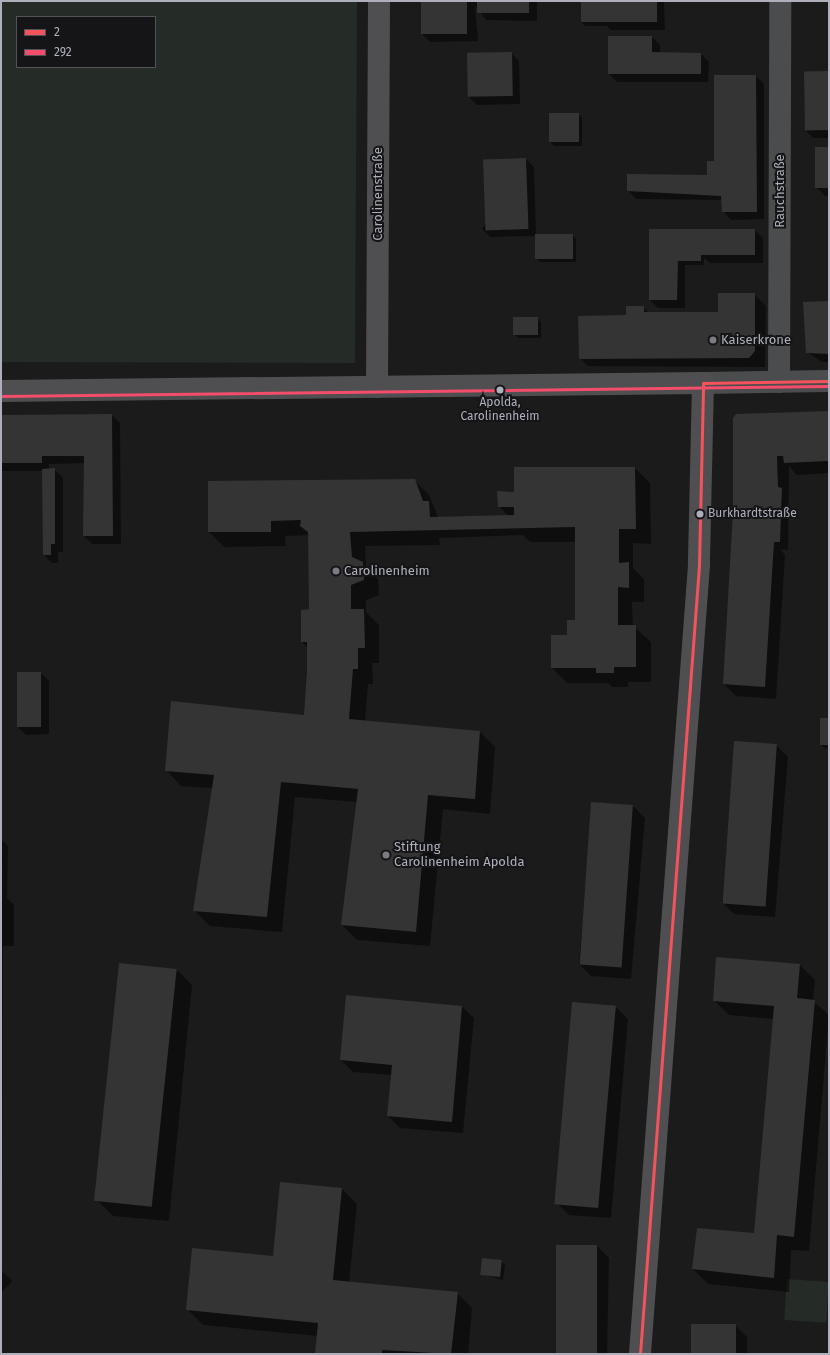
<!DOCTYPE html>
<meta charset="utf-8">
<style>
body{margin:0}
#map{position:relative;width:830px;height:1355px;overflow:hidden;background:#1b1b1b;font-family:"Fira Sans",sans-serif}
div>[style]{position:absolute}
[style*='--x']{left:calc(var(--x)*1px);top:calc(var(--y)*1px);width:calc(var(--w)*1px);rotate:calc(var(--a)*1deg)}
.green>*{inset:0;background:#252b26;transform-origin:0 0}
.shadow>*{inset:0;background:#0007;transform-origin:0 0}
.building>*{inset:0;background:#343435;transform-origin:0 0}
.street>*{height:22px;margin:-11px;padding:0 11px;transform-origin:11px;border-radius:11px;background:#4b4c4d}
.secondary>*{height:22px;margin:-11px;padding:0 11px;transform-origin:11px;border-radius:11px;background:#4f4f52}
.bus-1>*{height:3px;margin:-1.5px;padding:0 1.5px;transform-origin:1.5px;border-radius:1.5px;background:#f5535b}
.bus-2>*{height:3px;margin:-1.5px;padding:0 1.5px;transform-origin:1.5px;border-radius:1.5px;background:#f44d6c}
.dots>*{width:11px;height:11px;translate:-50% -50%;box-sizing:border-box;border:2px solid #151517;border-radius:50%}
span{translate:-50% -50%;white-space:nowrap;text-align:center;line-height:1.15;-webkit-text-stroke:4px #151517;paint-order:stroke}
.bus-label{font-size:12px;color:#adb0ba}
.left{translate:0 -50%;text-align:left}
.street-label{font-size:13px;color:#adb0ba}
.poi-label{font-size:13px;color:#adb0ba}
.frame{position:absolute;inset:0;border:2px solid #adb0ba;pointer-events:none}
.legend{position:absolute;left:16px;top:16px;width:140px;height:52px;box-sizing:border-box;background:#151517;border:1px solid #525358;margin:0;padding:5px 7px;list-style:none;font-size:12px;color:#adb0ba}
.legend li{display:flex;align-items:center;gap:8px;height:20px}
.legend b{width:20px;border:1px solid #525358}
</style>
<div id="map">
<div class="green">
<i style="clip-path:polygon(evenodd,1px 1px,357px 1px,355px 363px,1px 362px,1px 1px,17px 17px,155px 17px,155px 67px,17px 67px,17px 17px)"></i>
<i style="left:787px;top:1279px;width:42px;height:41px;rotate:4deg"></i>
</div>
<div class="shadow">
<i style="clip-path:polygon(422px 1px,537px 1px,537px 21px,486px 20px,475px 6px,478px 41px,430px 42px,422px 34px)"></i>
<i style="clip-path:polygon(582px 1px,664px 1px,665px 30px,611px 30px,607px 26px,585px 26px,581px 22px)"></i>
<i style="clip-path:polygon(652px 37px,660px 45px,660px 53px,701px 54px,709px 62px,708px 82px,617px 82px,609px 74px)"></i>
<i style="clip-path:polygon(511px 53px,519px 61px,520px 104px,477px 105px,469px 97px,468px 54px)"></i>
<i style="clip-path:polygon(828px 72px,829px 138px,813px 138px,805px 130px)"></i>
<i style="clip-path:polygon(756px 76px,764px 84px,764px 219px,731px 220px,723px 211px,723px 200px,636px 199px,628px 191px,710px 176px)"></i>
<i style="clip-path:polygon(550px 114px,578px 114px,582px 117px,582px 146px,554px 146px,550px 142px)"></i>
<i style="clip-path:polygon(829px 148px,829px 196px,825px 196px,817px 188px)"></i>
<i style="clip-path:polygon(526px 159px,534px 167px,536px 235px,572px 235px,576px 239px,576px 262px,540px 262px,536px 258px,536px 236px,490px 237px,482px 229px)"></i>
<i style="clip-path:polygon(650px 230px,755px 230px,763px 238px,763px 263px,710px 263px,704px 258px,704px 265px,685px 265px,685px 308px,658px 308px,650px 300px)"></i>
<i style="clip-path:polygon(754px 294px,766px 306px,765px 367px,588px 366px,580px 358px,627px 316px,643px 307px,649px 313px,719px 313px)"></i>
<i style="clip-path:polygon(829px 302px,829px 362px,822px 362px,807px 352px)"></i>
<i style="clip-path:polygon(537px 318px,541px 322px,541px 338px,518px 338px,514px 334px)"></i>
<i style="clip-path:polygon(829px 412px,829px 473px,797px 475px,789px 466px,788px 550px,780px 549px,785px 555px,776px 699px,736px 696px,724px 684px,735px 485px)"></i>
<i style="clip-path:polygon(1px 415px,112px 415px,120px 423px,121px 544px,92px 544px,84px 536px,85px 463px,49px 464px,49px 470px,55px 470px,63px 478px,63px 552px,58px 552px,58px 563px,52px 563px,44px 555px,43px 471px,1px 471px)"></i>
<i style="clip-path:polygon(635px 468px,650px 483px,651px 544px,633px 543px,633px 568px,644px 579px,644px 602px,632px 602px,633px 626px,651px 642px,651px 682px,628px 682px,628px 687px,612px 687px,608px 683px,567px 683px,552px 668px,576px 621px,576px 542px,530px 542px,523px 535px,439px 538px,440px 545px,365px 546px,366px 566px,378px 579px,379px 595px,366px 600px,366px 612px,379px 625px,379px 663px,372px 663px,373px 684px,368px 684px,365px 722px,480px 732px,495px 747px,490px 814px,443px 809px,430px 946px,357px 940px,342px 925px,358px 802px,295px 797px,282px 932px,210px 926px,195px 911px,213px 788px,181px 786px,166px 770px,305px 716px,308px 648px,302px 642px,302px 610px,310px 610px,309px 535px,285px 536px,286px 546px,224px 547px,209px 532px,414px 480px,429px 495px,438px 517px,508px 516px,499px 506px,515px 493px)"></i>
<i style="clip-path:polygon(41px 673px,49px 681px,49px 734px,26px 735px,18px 727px)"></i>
<i style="clip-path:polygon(829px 719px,829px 748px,824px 748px,820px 744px)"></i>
<i style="clip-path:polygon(776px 745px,788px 757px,775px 917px,734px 914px,722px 902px)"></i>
<i style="clip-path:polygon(592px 803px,633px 806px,645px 818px,631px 979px,591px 976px,579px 964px)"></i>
<i style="clip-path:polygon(1px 839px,8px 846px,7px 898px,14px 905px,14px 946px,3px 946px,2px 1205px)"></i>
<i style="clip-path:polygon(800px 965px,815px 980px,813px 1001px,829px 1015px,809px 1251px,791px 1250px,789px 1292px,708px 1284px,693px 1269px,755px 1234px,774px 1019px,729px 1015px,714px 1000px)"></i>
<i style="clip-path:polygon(177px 970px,192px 985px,169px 1221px,113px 1216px,98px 1201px)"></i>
<i style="clip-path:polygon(347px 997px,462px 1007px,474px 1018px,463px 1133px,400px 1128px,388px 1116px,392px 1075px,353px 1072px,341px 1060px)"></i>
<i style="clip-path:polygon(616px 1007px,628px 1019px,611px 1218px,569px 1215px,557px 1203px)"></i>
<i style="clip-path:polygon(342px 1189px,357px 1204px,349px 1282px,457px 1293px,472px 1308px,468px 1354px,316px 1354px,318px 1336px,203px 1325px,188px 1310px,274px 1257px)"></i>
<i style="clip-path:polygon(597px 1246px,609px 1258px,607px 1354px,555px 1354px)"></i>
<i style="clip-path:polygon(501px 1261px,505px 1265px,503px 1280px,481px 1274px)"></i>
<i style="left:1px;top:1270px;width:16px;height:84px;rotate:45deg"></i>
<i style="clip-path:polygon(735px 1325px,747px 1337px,747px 1354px,693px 1354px)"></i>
</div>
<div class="building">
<i style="left:421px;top:1px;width:46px;height:33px"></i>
<i style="left:477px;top:1px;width:52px;height:12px"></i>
<i style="left:581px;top:1px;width:76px;height:21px"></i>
<i style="clip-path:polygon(608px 36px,652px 36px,652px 52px,701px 53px,701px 74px,608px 74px)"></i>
<i style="left:512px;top:52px;width:44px;height:45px;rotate:89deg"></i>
<i style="left:828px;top:71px;width:59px;height:24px;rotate:89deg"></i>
<i style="clip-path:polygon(714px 75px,756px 75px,757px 212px,722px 212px,721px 196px,627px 191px,627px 174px,707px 175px,707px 161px,714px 161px)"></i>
<i style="left:549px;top:113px;width:30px;height:29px"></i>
<i style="left:829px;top:147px;width:41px;height:14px;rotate:90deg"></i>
<i style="left:526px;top:158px;width:71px;height:43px;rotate:88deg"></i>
<i style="clip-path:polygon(649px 229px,755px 229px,755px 255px,701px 255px,701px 261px,678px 261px,677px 300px,649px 300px)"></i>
<i style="left:535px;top:234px;width:38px;height:25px"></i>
<i style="clip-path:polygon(718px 293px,755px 293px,755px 351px,749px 358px,579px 359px,578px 316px,626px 315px,626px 306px,644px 306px,644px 312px,718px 312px)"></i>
<i style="clip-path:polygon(829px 301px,829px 354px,806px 353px,803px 302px)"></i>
<i style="left:513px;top:317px;width:25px;height:18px"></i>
<i style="clip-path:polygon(829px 411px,829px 461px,784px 463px,783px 456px,777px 456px,778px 487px,782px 488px,780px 542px,774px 542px,765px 687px,723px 684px,733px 512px,733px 418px,736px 414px)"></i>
<i style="clip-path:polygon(112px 414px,113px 536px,83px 536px,84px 456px,42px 456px,42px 463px,1px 463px,1px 415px)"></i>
<i style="clip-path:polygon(514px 467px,635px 467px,636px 529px,619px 529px,619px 563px,629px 562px,629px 588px,618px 587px,618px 625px,636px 625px,636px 667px,614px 667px,614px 673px,596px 673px,596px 668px,551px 668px,551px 635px,567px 635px,567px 620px,575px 620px,575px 527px,350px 532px,352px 557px,363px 562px,364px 580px,351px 585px,351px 609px,364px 609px,365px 648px,358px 648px,358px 669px,353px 669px,349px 719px,480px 731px,475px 799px,428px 795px,416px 932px,341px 925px,358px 789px,281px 782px,267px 917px,193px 911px,214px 775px,165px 771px,171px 701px,304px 715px,307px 670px,307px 642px,301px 642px,301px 610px,309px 609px,308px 532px,300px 526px,301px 520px,271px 521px,271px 532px,208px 532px,208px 481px,415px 479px,423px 501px,429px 501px,430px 517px,514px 515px,514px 507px,498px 507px,497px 491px,514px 492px)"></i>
<i style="clip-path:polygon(55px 468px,55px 544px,51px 544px,51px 555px,43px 555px,42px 469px)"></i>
<i style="left:17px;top:672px;width:24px;height:55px"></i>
<i style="left:820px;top:718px;width:9px;height:27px"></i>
<i style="left:734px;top:741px;width:43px;height:163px;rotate:4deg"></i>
<i style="left:591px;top:802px;width:42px;height:163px;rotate:4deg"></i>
<i style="clip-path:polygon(716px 957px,800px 964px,797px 998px,815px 1000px,794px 1237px,777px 1235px,774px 1278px,692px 1269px,697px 1228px,754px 1233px,774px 1006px,713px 1001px)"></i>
<i style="left:119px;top:963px;width:58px;height:239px;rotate:6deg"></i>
<i style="clip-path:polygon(346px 995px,462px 1006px,452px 1122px,387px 1116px,392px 1065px,340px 1060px)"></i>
<i style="left:572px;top:1002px;width:44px;height:203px;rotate:5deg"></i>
<i style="clip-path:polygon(280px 1182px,342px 1188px,333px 1280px,458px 1292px,451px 1354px,382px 1350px,382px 1354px,315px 1354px,318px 1323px,186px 1310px,192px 1248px,273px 1256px)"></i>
<i style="left:556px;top:1245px;width:41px;height:109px"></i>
<i style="left:482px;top:1258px;width:20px;height:17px;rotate:6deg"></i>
<i style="left:691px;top:1324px;width:45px;height:30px"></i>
</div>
<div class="street">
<i style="--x:779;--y:382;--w:381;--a:-89.8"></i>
<i style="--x:703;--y:383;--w:126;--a:-0.9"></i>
</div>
<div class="secondary">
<i style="--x:377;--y:387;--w:386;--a:-89.7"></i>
<i style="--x:1;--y:391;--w:702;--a:-0.65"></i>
<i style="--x:703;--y:383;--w:182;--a:91.3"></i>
<i style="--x:699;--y:565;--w:791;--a:94.28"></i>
</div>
<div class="bus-1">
<i style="--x:703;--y:383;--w:126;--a:-0.9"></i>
<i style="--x:640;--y:1354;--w:791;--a:-85.72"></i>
<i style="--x:699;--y:565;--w:182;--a:-88.7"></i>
</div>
<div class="bus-2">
<i style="--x:1;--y:396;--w:828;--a:-0.69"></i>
</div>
<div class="dots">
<i style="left:713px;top:340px;background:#7a7c82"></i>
<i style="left:500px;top:390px;background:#adb0ba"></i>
<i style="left:700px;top:514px;background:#adb0ba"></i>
<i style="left:336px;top:571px;background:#7a7c82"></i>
<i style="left:386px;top:855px;background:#7a7c82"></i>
</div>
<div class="bus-label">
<span style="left:500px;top:410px">Apolda,<br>Carolinenheim</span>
<span class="left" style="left:708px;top:514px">Burkhardtstraße</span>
</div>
<div class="street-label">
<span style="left:780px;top:191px;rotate:-90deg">Rauchstraße</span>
<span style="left:378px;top:194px;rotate:-90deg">Carolinenstraße</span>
</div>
<div class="poi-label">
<span class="left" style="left:721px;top:340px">Kaiserkrone</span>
<span class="left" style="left:344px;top:571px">Carolinenheim</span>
<span class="left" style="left:394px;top:855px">Stiftung<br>Carolinenheim Apolda</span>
</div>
<div class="frame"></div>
<ul class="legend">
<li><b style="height:5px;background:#f5535b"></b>2</li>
<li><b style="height:5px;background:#f44d6c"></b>292</li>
</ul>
</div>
